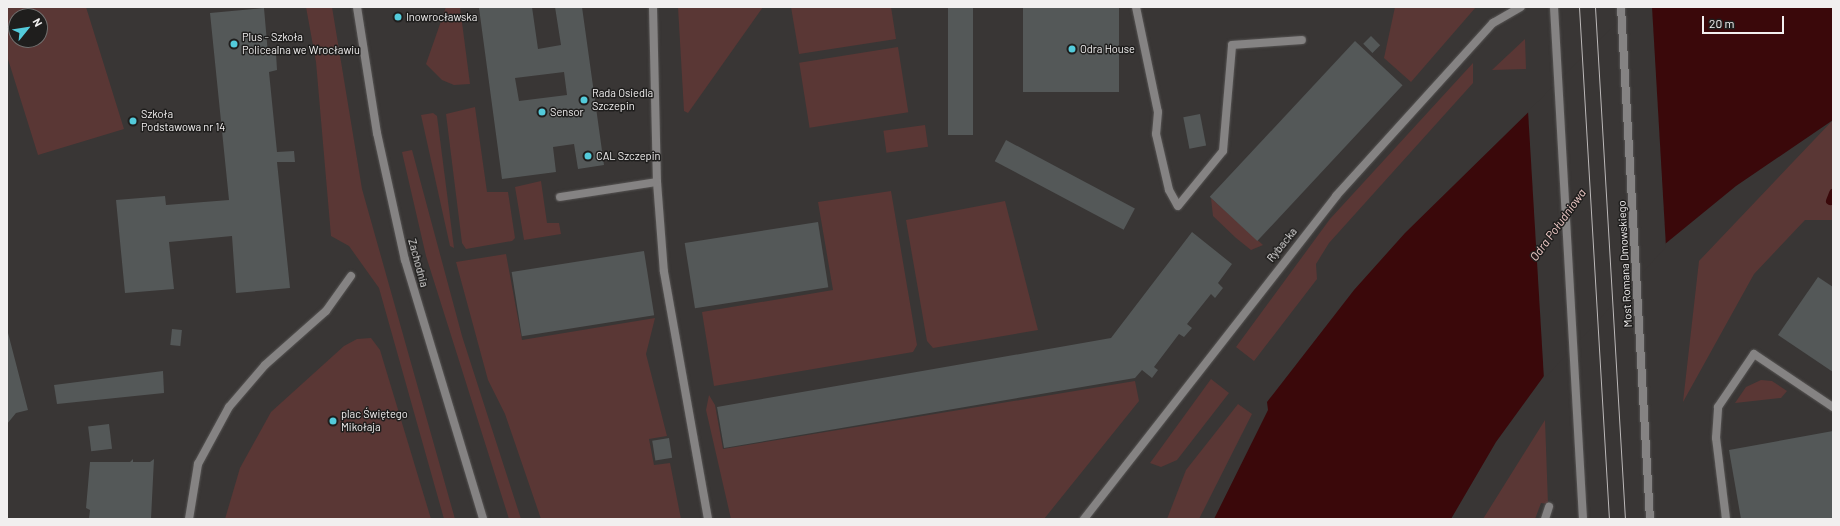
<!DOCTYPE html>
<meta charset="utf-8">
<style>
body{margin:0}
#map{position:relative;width:1840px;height:526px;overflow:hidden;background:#393635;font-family:Barlow,sans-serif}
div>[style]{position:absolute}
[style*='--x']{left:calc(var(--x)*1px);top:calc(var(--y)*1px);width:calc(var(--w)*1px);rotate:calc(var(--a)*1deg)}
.green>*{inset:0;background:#5a3735;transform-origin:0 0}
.water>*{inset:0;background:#3a080a}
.pier>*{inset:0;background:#393635}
.stream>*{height:8px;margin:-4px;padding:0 4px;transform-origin:4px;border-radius:4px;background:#3a080a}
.building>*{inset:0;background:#545858;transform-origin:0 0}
.roads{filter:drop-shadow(0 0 1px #565453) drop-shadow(0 0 1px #565453)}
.service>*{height:8px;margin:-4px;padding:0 4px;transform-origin:4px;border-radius:4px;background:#858383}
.minor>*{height:8px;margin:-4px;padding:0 4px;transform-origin:4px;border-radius:4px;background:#858383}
.tertiary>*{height:8px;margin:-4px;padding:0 4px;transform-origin:4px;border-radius:4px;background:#858383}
.tram>*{height:1px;margin:-0.5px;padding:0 0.5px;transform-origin:0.5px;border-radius:0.5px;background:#bcb9b9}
.dots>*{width:11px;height:11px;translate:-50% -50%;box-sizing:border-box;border:2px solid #1f1e1d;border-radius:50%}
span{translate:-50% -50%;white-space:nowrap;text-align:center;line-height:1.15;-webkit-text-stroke:3px #1f1e1d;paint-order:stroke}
.poi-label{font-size:11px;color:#f1efef}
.left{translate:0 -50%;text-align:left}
.street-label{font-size:11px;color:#f1efef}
.water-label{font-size:12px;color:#f3cdca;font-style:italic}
.frame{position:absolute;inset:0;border:8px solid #f1efef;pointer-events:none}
.north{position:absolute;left:8px;top:8px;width:40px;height:40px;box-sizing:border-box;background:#1f1e1d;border:1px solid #737271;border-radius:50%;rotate:60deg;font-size:11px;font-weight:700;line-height:16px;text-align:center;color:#f1efef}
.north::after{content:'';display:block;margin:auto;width:14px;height:18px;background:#53cbdb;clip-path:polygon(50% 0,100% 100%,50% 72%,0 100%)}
.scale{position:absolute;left:1702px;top:16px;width:82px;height:18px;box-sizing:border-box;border:2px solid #f1efef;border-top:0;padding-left:5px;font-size:12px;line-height:14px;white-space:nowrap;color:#f1efef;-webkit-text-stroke:3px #1f1e1d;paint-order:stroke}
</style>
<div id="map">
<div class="green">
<i style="clip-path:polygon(evenodd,7px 7px,86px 7px,124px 129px,38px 155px,7px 56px,7px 7px,16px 16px,40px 16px,40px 40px,16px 40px,16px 16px)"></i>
<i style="clip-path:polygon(306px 7px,332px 7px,362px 189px,455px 519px,444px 519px,379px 288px,349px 246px,331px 236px,316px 62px)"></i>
<i style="clip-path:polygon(446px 7px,460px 7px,470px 84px,454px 85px,442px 80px,426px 64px)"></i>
<i style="clip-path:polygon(678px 7px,763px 7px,688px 113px,684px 111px)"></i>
<i style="clip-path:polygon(791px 7px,891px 7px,896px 39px,799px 54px)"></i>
<i style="clip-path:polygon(1395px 7px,1476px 7px,1411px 82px,1384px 58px)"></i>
<i style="clip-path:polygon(1525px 39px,1526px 69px,1492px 70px)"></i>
<i style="left:898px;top:47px;width:66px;height:100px;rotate:81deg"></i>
<i style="clip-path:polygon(1473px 63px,1473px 83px,1329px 243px,1316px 264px,1317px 279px,1254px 361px,1236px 347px,1330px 219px)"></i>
<i style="clip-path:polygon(475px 107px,487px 192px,508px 192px,515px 238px,512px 241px,466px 249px,462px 243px,446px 114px)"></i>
<i style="clip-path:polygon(433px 113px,437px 116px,454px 248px,450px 246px,421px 115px)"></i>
<i style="clip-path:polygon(1833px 120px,1833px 220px,1805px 220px,1754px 274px,1683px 402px,1699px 261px)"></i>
<i style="left:925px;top:125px;width:22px;height:42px;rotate:82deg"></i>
<i style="clip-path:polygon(412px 150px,462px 336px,521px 519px,509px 519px,426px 256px,402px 152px)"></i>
<i style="clip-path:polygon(541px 181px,547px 223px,559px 223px,561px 234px,524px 240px,515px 187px)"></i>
<i style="clip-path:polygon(891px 191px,917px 345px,913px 352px,714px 386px,702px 312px,833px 290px,818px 202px)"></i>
<i style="clip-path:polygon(1211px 198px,1263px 245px,1251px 250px,1236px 238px,1213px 216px)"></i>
<i style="clip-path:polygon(1005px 201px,1038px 330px,933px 348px,927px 341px,906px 220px)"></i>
<i style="clip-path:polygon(506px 254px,522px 340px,655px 318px,646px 354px,667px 436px,649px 439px,654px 465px,670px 463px,681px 519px,541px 519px,505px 414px,488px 380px,456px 262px)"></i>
<i style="clip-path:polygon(371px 338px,380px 350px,431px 519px,225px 519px,240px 468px,271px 412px,344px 346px,357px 339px)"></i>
<i style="clip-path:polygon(1211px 379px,1229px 393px,1177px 460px,1161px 467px,1150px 463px)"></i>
<i style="clip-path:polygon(1761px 380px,1772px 381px,1787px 391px,1781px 398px,1735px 403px,1746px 387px)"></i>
<i style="clip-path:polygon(1135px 381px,1139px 401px,1044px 519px,731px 519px,706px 410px,709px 395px,715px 405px,723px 449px)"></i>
<i style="clip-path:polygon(1238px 404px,1252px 414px,1199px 519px,1167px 519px,1186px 470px)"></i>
<i style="clip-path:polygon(1545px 420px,1548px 504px,1541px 503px,1535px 519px,1483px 519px)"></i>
</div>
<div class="water">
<i style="clip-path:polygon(1636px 7px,1833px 7px,1833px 120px,1736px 186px,1654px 253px,1544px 376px,1496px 442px,1451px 519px,1214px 519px,1268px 410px,1267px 402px,1354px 290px,1405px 233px)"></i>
</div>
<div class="pier">
<i style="clip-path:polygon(1633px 7px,1652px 7px,1666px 247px,1544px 379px,1528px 111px)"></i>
</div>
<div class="stream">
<i style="--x:1830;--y:201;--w:9;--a:-69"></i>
</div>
<div class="building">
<i style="clip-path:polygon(evenodd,532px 7px,538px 49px,561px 45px,555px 7px,582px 7px,604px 165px,578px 169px,574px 144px,553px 147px,556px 172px,502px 179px,479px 8px,532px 7px,564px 72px,567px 95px,519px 101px,515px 78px,564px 72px)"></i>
<i style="left:948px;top:7px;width:25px;height:128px"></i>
<i style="left:1023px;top:7px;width:96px;height:85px"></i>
<i style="clip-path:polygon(264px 8px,268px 54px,276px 53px,277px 70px,269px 72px,277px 152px,294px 151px,295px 162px,277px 162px,290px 288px,236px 293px,232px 236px,169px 242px,174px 289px,125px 293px,116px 200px,165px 196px,166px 205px,229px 200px,210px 13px)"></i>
<i style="left:1371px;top:36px;width:13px;height:11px;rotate:45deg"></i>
<i style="left:1355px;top:41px;width:65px;height:213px;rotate:43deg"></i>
<i style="left:1200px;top:114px;width:32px;height:17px;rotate:79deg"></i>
<i style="left:1006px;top:140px;width:146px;height:24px;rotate:28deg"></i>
<i style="left:818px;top:222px;width:66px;height:135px;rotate:81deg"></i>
<i style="clip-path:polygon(1192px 232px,1232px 264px,1218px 283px,1223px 288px,1215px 298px,1211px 294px,1187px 324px,1192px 328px,1184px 337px,1179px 334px,1154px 367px,1158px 370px,1152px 378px,1142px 370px,1135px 378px,724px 448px,717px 407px,1111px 338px)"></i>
<i style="left:644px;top:251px;width:65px;height:134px;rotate:81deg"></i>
<i style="clip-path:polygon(1818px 277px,1833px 287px,1833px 372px,1778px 335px)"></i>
<i style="clip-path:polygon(7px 329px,28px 410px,16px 413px,7px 424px)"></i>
<i style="left:172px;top:329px;width:10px;height:16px;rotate:6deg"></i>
<i style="clip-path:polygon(163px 371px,164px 393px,57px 404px,54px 385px)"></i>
<i style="left:109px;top:424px;width:25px;height:21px;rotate:83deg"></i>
<i style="clip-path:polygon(1833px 431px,1833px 519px,1741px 519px,1729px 450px)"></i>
<i style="left:669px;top:438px;width:20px;height:17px;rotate:81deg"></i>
<i style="clip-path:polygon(133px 459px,133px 462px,150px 462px,154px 459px,151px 519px,89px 519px,90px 510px,86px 508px,90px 462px,130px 462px)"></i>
</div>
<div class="roads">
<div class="service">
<i style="--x:653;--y:7;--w:175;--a:88.7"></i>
<i style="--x:657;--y:182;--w:90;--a:85.6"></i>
<i style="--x:664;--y:272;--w:251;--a:79.9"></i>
<i style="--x:1136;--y:7;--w:107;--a:78.2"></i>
<i style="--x:1158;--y:112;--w:22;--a:95"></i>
<i style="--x:1156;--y:134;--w:57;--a:76.9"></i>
<i style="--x:1169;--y:190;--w:18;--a:61"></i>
<i style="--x:1178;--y:206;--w:71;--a:-50.7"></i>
<i style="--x:1223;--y:151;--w:106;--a:-85.1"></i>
<i style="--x:1232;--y:45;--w:70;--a:-4.1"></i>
<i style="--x:560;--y:197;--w:98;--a:-8.8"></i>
<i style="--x:1545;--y:519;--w:13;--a:-72"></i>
</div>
<div class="minor">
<i style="--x:189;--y:519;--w:56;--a:-80.7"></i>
<i style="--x:198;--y:464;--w:65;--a:-61.5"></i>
<i style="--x:229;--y:407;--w:55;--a:-49.4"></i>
<i style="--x:265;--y:365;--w:81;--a:-41.5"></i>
<i style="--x:326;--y:311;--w:43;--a:-54.5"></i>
<i style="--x:1084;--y:519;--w:410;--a:-52"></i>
<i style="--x:1336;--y:196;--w:234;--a:-47.8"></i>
<i style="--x:1493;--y:23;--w:32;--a:-30"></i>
<i style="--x:1726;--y:519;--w:82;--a:-97"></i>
<i style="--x:1716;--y:438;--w:31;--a:-86"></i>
<i style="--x:1718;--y:407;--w:64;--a:-55.8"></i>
<i style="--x:1754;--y:354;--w:95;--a:33.9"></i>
</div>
<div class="tertiary">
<i style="--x:357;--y:7;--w:128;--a:81"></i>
<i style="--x:377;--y:133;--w:130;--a:77.6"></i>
<i style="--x:405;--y:260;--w:270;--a:73.2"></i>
<i style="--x:1554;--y:7;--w:513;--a:86.76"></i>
<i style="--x:1621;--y:7;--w:513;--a:86.76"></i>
</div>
</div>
<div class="tram">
<i style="--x:1579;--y:7;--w:513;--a:86.65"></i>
<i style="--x:1595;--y:7;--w:513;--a:86.65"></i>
</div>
<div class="dots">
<i style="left:398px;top:17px;background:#53cbdb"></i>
<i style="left:234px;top:44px;background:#53cbdb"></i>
<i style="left:1072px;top:49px;background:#53cbdb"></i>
<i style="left:584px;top:100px;background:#53cbdb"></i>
<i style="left:542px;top:112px;background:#53cbdb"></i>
<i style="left:133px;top:121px;background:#53cbdb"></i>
<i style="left:588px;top:156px;background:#53cbdb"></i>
<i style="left:333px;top:421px;background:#53cbdb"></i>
</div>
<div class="poi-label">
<span class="left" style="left:406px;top:17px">Inowrocławska</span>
<span class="left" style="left:242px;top:44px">Plus - Szkoła<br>Policealna we Wrocławiu</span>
<span class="left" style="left:1080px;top:49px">Odra House</span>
<span class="left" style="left:592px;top:100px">Rada Osiedla<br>Szczepin</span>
<span class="left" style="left:550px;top:112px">Sensor</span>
<span class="left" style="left:141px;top:121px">Szkoła<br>Podstawowa nr 14</span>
<span class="left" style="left:596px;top:156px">CAL Szczepin</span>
<span class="left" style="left:341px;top:421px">plac Świętego<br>Mikołaja</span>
</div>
<div class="street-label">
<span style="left:1282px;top:245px;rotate:-51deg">Rybacka</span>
<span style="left:418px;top:263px;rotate:75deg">Zachodnia</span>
<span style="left:1625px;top:264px;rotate:-93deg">Most Romana Dmowskiego</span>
</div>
<div class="water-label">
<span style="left:1558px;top:225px;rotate:-54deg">Odra Południowa</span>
</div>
<div class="frame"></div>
<div class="north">N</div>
<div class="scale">20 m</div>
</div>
